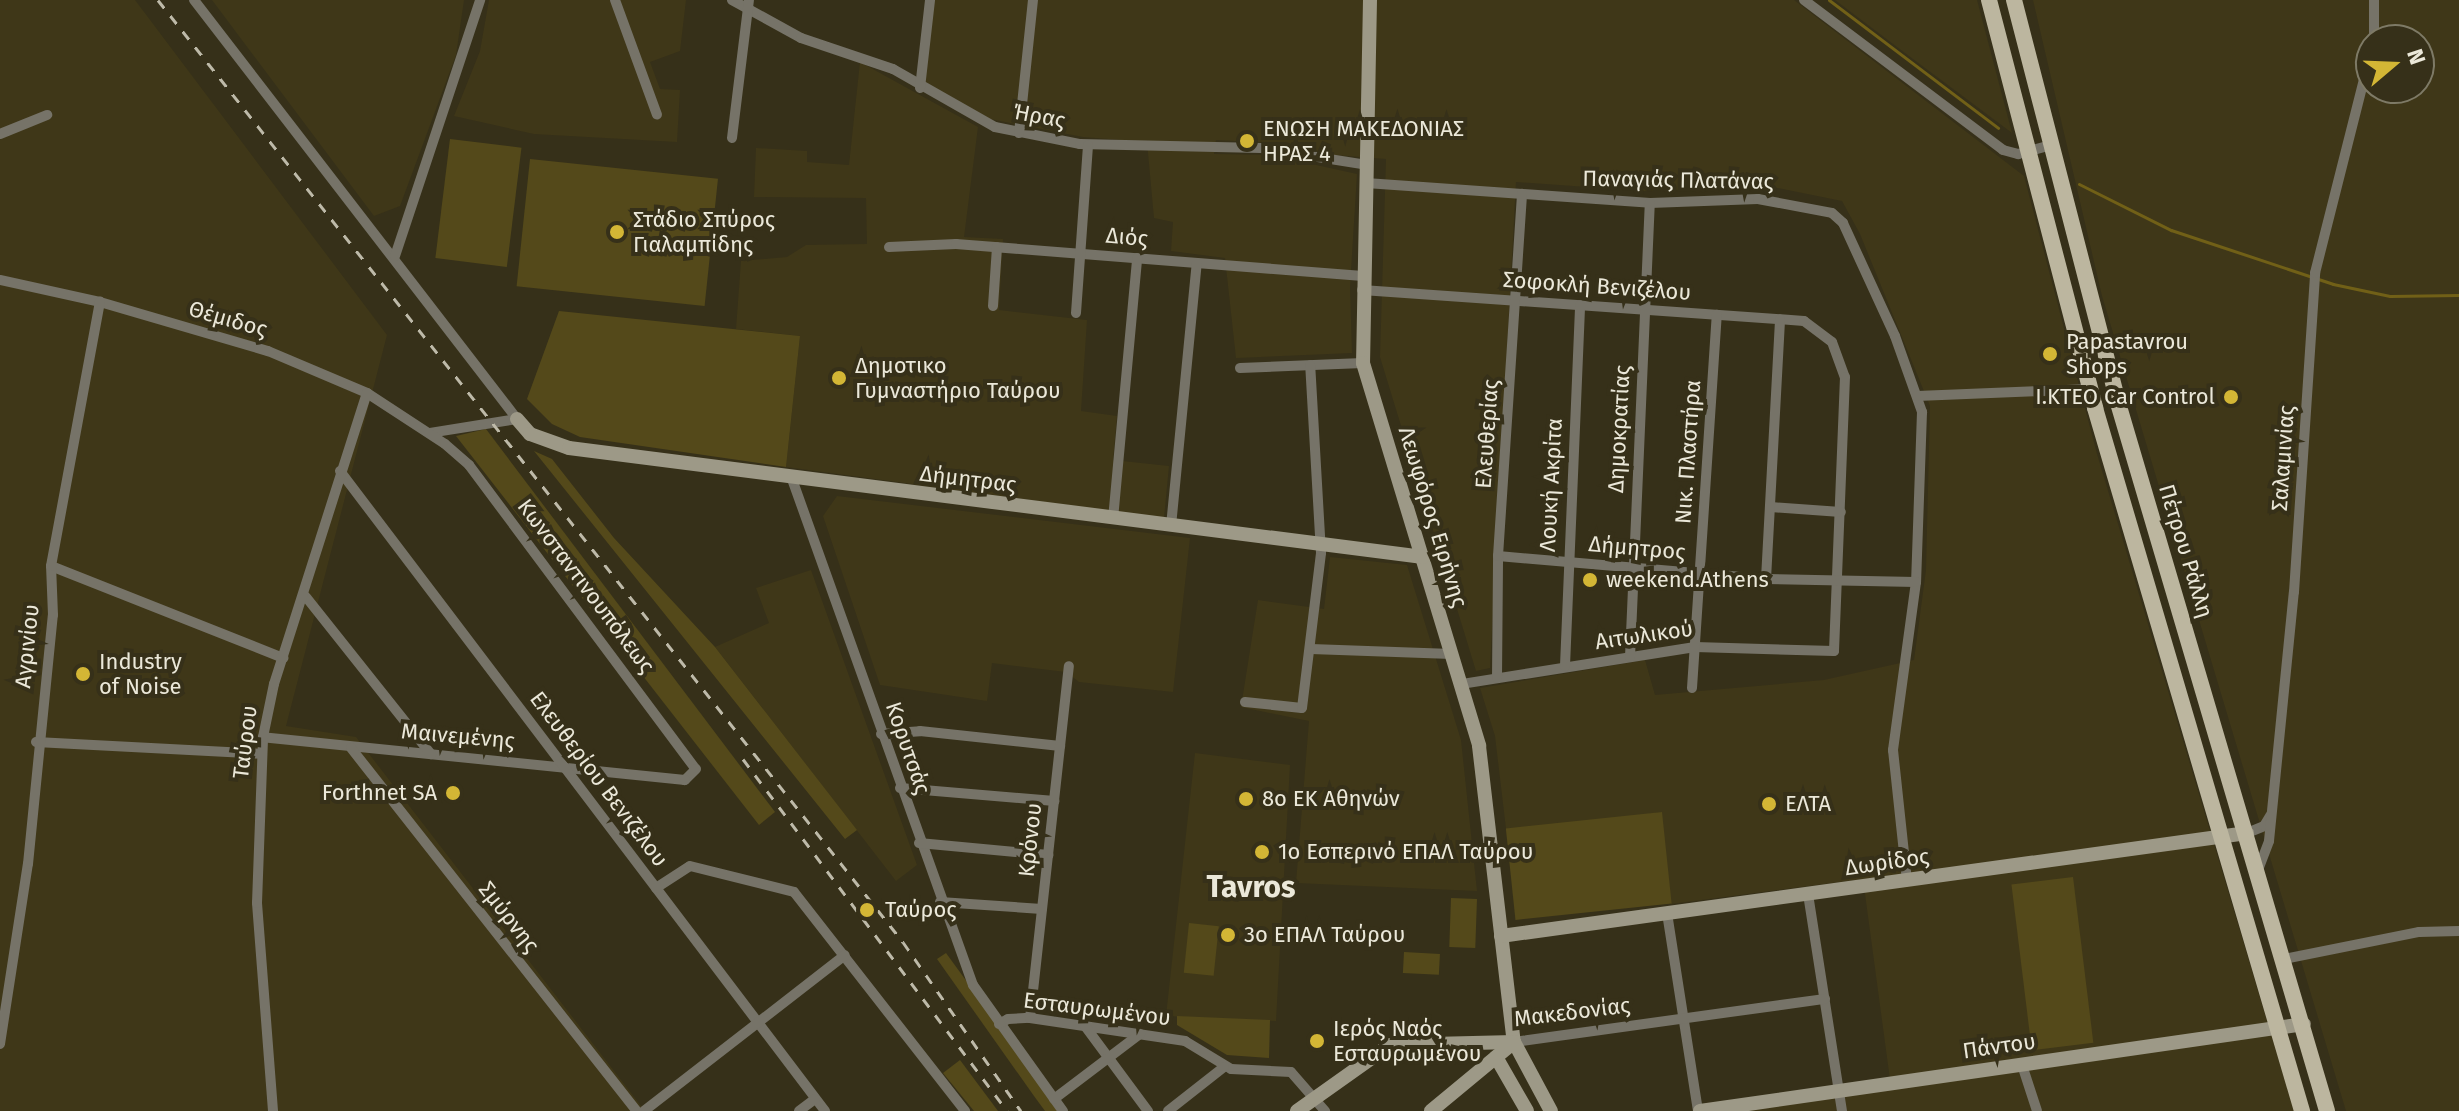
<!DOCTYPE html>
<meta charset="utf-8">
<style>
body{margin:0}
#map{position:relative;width:2459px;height:1111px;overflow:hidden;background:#363019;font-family:"Fira Sans",sans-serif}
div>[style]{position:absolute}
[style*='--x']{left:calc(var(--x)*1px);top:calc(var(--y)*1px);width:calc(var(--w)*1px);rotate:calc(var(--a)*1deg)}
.built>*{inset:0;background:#3f3718}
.green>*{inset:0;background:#54491a;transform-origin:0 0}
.stream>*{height:3px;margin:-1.5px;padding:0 1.5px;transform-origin:1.5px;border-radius:1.5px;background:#716017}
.street>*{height:10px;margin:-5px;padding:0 5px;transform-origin:5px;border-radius:5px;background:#767368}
.secondary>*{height:14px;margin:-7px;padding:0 7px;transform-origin:7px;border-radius:7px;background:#9d9987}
.primary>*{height:16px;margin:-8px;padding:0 8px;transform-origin:8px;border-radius:8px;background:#bcb69f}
.rail>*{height:3px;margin-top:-1.5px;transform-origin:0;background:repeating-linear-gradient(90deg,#bebaa9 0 10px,transparent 0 20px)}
.dots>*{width:22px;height:22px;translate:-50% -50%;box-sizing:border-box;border:4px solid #363019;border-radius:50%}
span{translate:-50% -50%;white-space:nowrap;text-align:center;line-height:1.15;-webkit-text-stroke:8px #363019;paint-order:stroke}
.street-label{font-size:22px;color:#ebe8d9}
.poi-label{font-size:22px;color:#ebe8d9}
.left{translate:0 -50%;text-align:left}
.right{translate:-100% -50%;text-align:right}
.district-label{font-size:30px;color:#ebe8d9;font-weight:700}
.north{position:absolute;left:2355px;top:24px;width:80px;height:80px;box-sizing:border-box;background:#363019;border:2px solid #7e7a66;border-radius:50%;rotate:71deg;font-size:22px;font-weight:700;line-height:32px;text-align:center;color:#ebe8d9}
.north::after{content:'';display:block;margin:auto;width:28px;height:36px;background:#d3b635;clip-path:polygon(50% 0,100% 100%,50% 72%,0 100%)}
</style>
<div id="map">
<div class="built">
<i style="clip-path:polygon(0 0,135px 0,387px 335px,286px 726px,356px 737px,645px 1111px,0 1111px)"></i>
<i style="clip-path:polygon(212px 0,464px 0,456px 55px,400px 206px,374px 216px)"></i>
<i style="clip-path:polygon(489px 0,686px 0,680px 51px,650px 62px,660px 89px,680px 90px,677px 142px,534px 134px,454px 116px,480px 51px)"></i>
<i style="clip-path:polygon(929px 0,1794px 0,2024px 176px,2097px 454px,2294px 1111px,1742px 1111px,1891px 1087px,1863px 879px,1671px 904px,1661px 812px,1507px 837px,1495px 736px,1480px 688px,1645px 660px,1655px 695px,1824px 680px,1914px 660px,1926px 570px,1930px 406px,1860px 234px,1842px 201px,1703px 173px,1700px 189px,1644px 191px,1516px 182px,1490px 668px,1476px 671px,1380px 357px,1386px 159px,1335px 155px,1288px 144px,1216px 140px,1214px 154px,1271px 155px,1357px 174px,1350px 287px,1352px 353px,1236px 358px,1225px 258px,1171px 251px,1173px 222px,1154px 218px,1147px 142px,1083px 137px,990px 119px,921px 80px)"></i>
<i style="clip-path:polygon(1835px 0,1977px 0,2012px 133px,1905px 53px)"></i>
<i style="clip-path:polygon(evenodd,2033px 0,2459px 0,2459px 1111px,2346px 1111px,2102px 296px,2033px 0,2371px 40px,2419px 40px,2419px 88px,2371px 88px,2371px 40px)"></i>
<i style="clip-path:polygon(860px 62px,978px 127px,964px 237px,1003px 239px,999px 310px,1087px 320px,1081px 411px,1117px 416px,1113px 460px,1169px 466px,1164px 518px,786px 467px,800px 336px,736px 329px,741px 261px,787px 257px,806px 245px,867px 244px,866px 198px,754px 197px,756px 148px,807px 151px,807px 162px,849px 165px)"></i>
<i style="clip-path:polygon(837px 496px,1190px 538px,1173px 692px,1079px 682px,1066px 672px,992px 663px,987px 701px,880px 685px,823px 516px)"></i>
<i style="clip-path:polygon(1330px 557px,1407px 565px,1461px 740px,1477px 891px,1296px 883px,1309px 721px,1241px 707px,1258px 600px,1324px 609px)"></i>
<i style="clip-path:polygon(811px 570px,917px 865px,896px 881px,715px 647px,769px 623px,756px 588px)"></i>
<i style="clip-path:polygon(1195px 753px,1290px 765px,1276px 1021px,1166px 1016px)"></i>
</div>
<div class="green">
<i style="left:450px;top:139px;width:72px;height:120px;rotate:7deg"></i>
<i style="left:530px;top:159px;width:189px;height:128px;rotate:6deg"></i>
<i style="clip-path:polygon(559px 311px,800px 336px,786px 467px,580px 437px,552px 424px,527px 399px)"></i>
<i style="clip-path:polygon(486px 429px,775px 812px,759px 825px,456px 436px)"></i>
<i style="clip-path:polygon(534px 451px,552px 459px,614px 538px,715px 647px,857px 830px,845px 839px)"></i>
<i style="left:1662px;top:812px;width:92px;height:157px;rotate:84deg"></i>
<i style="left:2073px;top:877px;width:167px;height:62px;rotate:83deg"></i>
<i style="left:1451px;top:898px;width:26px;height:49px;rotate:2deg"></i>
<i style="left:1189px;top:923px;width:30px;height:50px;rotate:6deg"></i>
<i style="left:1404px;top:952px;width:36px;height:21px;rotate:3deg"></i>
<i style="clip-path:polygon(946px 953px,1061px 1111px,1045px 1111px,1034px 1096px,937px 959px)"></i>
<i style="clip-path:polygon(1177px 1016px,1270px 1020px,1269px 1058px,1227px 1055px,1177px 1025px)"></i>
<i style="clip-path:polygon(960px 1060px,998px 1111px,974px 1111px,943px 1073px)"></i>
</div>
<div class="stream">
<i style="--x:1829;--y:0;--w:212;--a:37.1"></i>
<i style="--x:2079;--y:184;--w:103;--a:26.6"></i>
<i style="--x:2171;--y:230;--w:171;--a:18.4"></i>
<i style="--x:2333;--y:284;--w:58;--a:11.9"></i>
<i style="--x:2390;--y:296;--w:69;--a:-0.8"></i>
</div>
<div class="street">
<i style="--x:194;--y:0;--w:529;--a:52.37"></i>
<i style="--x:517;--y:419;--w:88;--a:170.9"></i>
<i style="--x:615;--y:0;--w:122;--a:69.9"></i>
<i style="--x:732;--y:0;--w:79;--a:28.8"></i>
<i style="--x:801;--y:38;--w:97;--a:18.6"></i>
<i style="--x:893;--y:69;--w:117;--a:29.6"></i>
<i style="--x:995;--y:127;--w:87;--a:11.3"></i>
<i style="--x:1080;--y:144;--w:181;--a:1.3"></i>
<i style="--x:1261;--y:148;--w:107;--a:9.1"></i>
<i style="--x:1804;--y:0;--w:249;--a:37"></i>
<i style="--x:2003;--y:150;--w:16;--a:15"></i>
<i style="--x:2018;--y:154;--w:35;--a:-15"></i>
<i style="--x:2374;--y:40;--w:40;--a:-90"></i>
<i style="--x:920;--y:88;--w:89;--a:-83.5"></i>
<i style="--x:1019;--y:133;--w:134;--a:-84"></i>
<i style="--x:0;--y:134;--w:51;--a:-22"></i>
<i style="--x:732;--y:138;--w:139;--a:-83"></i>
<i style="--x:1366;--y:183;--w:285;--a:4"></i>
<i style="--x:1650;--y:203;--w:108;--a:-2.1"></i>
<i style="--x:1758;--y:199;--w:75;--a:10.7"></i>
<i style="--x:1832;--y:213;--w:15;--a:42"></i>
<i style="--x:1843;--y:223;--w:124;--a:65.3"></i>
<i style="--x:1895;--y:336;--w:81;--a:70.4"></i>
<i style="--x:1922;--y:412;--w:170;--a:92"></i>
<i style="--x:1916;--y:582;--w:170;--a:97.8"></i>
<i style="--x:1893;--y:750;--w:132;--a:83.9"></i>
<i style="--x:889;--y:247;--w:67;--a:-2.6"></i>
<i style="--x:956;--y:244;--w:408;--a:4.5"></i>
<i style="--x:395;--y:256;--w:270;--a:-71.6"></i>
<i style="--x:0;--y:280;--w:102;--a:12.4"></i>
<i style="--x:100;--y:302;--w:175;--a:16.3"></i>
<i style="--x:268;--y:351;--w:108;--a:23"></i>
<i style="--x:367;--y:393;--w:93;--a:33.2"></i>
<i style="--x:445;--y:444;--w:32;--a:41"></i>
<i style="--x:469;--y:465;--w:379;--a:53.3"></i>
<i style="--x:696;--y:769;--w:16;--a:135"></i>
<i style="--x:685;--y:780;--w:424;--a:-174.2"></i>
<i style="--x:1362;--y:290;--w:443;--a:4"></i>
<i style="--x:1804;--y:321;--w:35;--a:37"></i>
<i style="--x:1832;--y:342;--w:37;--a:70"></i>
<i style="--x:1845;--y:377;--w:274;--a:92.3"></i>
<i style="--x:1834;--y:651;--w:139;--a:-178.4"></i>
<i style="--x:1695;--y:647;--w:237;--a:171"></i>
<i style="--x:993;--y:306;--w:59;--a:-86.1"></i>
<i style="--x:1076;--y:313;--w:168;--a:-85.9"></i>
<i style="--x:1240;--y:368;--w:123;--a:-2.3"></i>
<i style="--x:1917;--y:396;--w:172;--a:-2.3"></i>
<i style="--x:340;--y:471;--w:803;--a:52.84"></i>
<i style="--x:792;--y:479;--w:537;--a:70.32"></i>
<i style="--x:973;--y:985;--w:155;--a:54.5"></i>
<i style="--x:1771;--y:507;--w:70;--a:4.1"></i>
<i style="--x:1113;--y:519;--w:262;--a:-84.7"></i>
<i style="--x:1171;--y:526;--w:264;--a:-84.4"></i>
<i style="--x:1498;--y:556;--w:269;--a:4.9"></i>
<i style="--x:1766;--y:579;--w:150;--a:1.1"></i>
<i style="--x:51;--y:566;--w:250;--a:21.6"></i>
<i style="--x:1766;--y:579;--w:260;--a:-86.9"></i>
<i style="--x:306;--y:597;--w:201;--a:51.5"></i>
<i style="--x:1311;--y:649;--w:141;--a:2"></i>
<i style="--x:1630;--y:657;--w:454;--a:-87.5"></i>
<i style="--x:1565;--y:666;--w:361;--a:-87.6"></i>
<i style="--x:1497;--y:678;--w:122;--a:-89.5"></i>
<i style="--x:1498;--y:556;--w:363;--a:-86.2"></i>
<i style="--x:1692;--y:688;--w:374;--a:-86.2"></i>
<i style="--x:1245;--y:702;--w:57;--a:6"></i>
<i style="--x:1302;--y:708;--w:156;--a:-83"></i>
<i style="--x:1321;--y:553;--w:188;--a:-93.3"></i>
<i style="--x:881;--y:734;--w:39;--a:-4"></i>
<i style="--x:920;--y:731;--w:141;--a:6.1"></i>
<i style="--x:36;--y:742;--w:226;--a:3"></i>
<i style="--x:351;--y:748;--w:462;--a:51.8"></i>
<i style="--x:900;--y:788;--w:155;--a:4.8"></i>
<i style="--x:2247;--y:833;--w:18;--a:-22"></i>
<i style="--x:2264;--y:826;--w:12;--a:-59"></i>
<i style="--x:919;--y:843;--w:130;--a:5.3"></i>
<i style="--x:2258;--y:870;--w:31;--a:-69"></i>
<i style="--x:2269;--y:841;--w:250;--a:-84.3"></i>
<i style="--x:2294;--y:592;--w:320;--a:-86.2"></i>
<i style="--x:2315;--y:273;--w:228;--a:-75.8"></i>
<i style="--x:656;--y:888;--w:40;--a:-32.9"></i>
<i style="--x:690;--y:866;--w:107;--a:14"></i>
<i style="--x:794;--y:892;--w:278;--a:52"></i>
<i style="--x:1808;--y:894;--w:220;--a:81.1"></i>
<i style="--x:940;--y:902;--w:102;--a:3.9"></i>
<i style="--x:1667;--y:913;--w:200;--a:81.1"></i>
<i style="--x:2284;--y:959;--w:138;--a:-11.3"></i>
<i style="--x:2419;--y:932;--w:40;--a:-1.4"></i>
<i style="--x:1030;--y:1018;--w:354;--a:-83.7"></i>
<i style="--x:999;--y:1024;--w:10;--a:-29"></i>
<i style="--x:1008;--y:1019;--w:22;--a:-3"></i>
<i style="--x:1030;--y:1018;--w:157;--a:8.4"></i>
<i style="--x:1185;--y:1041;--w:54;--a:31.3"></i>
<i style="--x:1231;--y:1069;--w:60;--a:2.9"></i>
<i style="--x:1291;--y:1072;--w:52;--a:48.9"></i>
<i style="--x:1085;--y:1026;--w:106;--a:53.5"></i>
<i style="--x:1514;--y:1042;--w:314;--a:-7.9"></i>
<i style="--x:0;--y:1044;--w:182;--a:-81.2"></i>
<i style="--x:28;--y:864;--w:250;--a:-84.3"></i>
<i style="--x:53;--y:615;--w:49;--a:-92.3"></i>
<i style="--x:51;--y:566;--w:269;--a:-79.5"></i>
<i style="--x:2022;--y:1065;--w:48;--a:71.9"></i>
<i style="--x:1054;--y:1099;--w:108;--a:-37.1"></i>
<i style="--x:273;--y:1111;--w:209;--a:-94.4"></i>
<i style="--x:257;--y:903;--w:166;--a:-87.9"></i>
<i style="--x:263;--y:737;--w:54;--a:-78.3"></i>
<i style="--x:274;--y:684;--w:305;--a:-72.3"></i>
<i style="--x:644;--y:1111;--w:254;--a:-37.8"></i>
<i style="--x:799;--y:1111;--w:20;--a:-37"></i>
<i style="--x:1168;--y:1111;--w:71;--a:-38.2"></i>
</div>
<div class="secondary">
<i style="--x:1370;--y:0;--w:363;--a:91.1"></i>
<i style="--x:1363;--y:363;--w:400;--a:73.1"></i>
<i style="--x:1479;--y:746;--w:298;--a:83.3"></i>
<i style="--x:1514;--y:1042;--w:78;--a:61.8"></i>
<i style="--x:517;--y:419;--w:20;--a:49"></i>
<i style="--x:530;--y:434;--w:41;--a:19.7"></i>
<i style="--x:569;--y:448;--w:861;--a:7.27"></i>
<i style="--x:1501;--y:936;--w:753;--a:-7.86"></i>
<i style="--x:1496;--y:1057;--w:62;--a:60.1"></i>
<i style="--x:1297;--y:1111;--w:114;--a:-35.4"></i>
<i style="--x:1390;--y:1045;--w:124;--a:-1.4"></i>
<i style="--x:1431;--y:1111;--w:108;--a:-39.7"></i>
<i style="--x:1700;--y:1111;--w:610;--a:-8.2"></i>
</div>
<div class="primary">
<i style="--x:1989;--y:0;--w:422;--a:75.4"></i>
<i style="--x:2095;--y:408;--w:733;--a:73.59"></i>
<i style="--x:2014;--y:0;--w:416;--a:75.5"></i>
<i style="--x:2118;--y:403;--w:738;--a:73.55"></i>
</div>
<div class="rail">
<i style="--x:158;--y:0;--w:1201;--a:51.66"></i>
<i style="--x:903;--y:942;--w:206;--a:55.1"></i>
<i style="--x:743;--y:759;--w:440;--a:53.1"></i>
</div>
<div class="dots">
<i style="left:1247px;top:141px;background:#d3b635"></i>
<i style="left:617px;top:232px;background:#d3b635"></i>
<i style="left:2050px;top:354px;background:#d3b635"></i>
<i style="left:839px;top:378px;background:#d3b635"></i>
<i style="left:2231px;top:397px;background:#d3b635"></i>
<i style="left:1590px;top:580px;background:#d3b635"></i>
<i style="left:83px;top:674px;background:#d3b635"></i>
<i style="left:453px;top:793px;background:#d3b635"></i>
<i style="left:1246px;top:799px;background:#d3b635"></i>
<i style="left:1769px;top:804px;background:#d3b635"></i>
<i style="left:1262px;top:852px;background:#d3b635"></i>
<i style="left:867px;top:910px;background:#d3b635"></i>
<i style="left:1228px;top:935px;background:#d3b635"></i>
<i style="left:1317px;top:1041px;background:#d3b635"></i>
</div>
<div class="street-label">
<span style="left:1039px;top:116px;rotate:11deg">Ήρας</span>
<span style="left:1678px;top:180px;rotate:1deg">Παναγιάς Πλατάνας</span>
<span style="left:1127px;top:237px;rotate:5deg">Διός</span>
<span style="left:1597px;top:286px;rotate:4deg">Σοφοκλή Βενιζέλου</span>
<span style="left:228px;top:319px;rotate:16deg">Θέμιδος</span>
<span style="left:1619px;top:429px;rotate:-87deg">Δημοκρατίας</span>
<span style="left:1487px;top:434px;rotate:-86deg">Ελευθερίας</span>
<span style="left:1688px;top:452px;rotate:-86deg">Νικ. Πλαστήρα</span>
<span style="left:2283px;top:458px;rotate:-86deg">Σαλαμινίας</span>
<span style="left:968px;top:479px;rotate:7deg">Δήμητρας</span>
<span style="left:1551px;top:485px;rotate:-87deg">Λουκή Ακρίτα</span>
<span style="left:1433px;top:517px;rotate:73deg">Λεωφόρος Ειρήνης</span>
<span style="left:1637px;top:548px;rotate:5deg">Δήμητρος</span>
<span style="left:2186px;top:551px;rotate:73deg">Πέτρου Ράλλη</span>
<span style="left:586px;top:586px;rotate:53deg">Κωνσταντινουπόλεως</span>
<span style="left:1644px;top:635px;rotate:-8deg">Αιτωλικού</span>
<span style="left:27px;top:646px;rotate:-84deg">Αγρινίου</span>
<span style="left:458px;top:736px;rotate:5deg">Μαινεμένης</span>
<span style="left:245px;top:742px;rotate:-83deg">Ταύρου</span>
<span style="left:908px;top:748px;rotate:71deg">Κορυτσάς</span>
<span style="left:599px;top:779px;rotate:53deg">Ελευθερίου Βενιζέλου</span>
<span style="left:1030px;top:840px;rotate:-84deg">Κρόνου</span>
<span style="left:1887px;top:862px;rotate:-8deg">Δωρίδος</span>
<span style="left:509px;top:917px;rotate:52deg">Σμύρνης</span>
<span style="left:1097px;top:1009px;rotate:7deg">Εσταυρωμένου</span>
<span style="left:1572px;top:1012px;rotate:-7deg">Μακεδονίας</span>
<span style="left:1999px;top:1046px;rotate:-8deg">Πάντου</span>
</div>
<div class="poi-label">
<span class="left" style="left:1263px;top:141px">ΕΝΩΣΗ ΜΑΚΕΔΟΝΙΑΣ<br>ΗΡΑΣ 4</span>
<span class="left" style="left:633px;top:232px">Στάδιο Σπύρος<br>Γιαλαμπίδης</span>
<span class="left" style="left:2066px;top:354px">Papastavrou<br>Shops</span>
<span class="left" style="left:855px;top:378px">Δημοτικο<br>Γυμναστήριο Ταύρου</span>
<span class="right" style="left:2215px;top:397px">Ι.ΚΤΕΟ Car Control</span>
<span class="left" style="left:1606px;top:580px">weekend.Athens</span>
<span class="left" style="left:99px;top:674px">Industry<br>of Noise</span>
<span class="right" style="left:437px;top:793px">Forthnet SA</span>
<span class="left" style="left:1262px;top:799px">8ο ΕΚ Αθηνών</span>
<span class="left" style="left:1785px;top:804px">ΕΛΤΑ</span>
<span class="left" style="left:1278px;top:852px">1ο Εσπερινό ΕΠΑΛ Ταύρου</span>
<span class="left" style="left:885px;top:910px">Ταύρος</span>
<span class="left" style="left:1244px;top:935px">3ο ΕΠΑΛ Ταύρου</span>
<span class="left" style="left:1333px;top:1041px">Ιερός Ναός<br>Εσταυρωμένου</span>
</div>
<div class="district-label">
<span style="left:1251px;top:887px">Tavros</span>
</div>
<div class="north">N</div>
</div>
